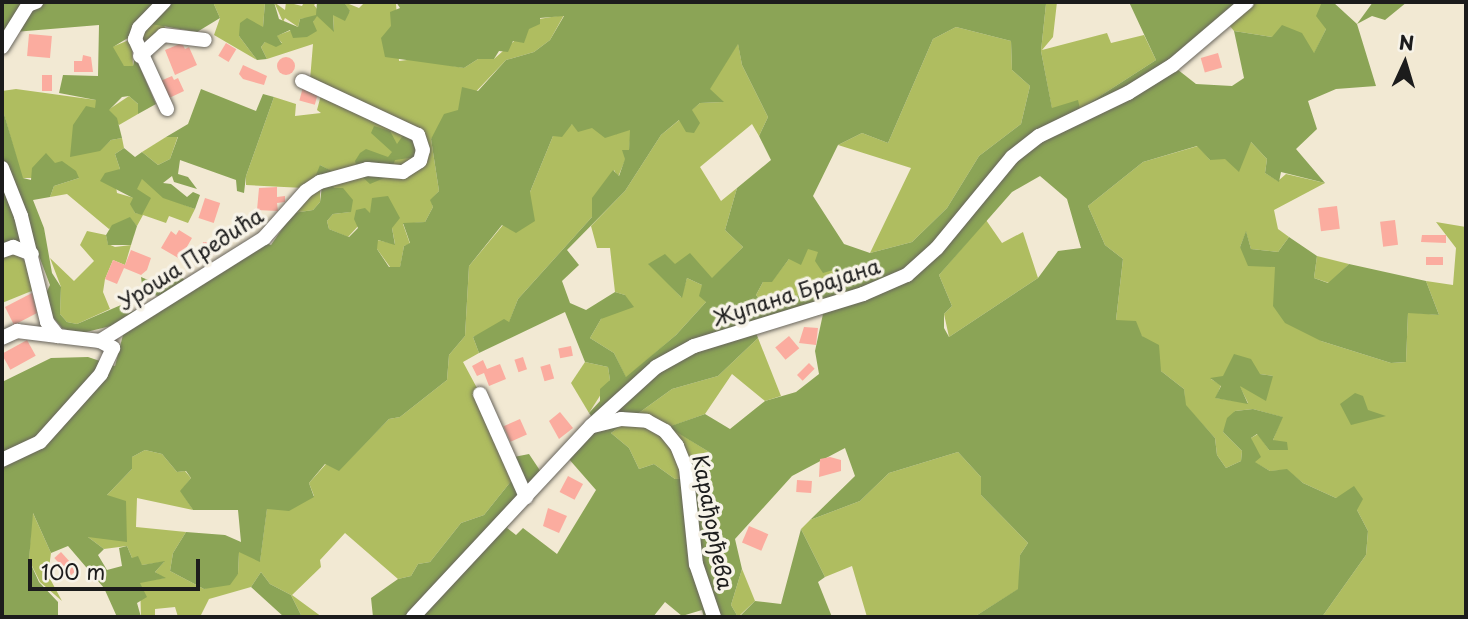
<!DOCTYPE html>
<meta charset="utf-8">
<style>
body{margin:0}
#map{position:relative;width:1468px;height:619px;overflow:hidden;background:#f2e9d3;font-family:"Playpen Sans",sans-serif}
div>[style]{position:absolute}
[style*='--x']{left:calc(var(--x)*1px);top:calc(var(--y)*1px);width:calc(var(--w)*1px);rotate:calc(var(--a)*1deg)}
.green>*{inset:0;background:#afbd60}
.forest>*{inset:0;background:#8ba456}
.building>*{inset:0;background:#fbac9f;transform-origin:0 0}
.round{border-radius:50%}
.roads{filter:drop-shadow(0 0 2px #67645c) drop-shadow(0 0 2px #67645c)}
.minor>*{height:14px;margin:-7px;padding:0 7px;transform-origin:7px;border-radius:7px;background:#fff}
span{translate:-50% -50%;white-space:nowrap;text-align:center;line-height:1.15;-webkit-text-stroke:7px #f7f3e8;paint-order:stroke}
.street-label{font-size:21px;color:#1c1c1c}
.frame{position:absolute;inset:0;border:4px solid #1c1c1c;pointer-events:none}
.north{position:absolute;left:1370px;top:28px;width:70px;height:70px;-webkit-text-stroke:5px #f7f3e8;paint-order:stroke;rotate:4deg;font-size:19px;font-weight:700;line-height:28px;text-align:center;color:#1c1c1c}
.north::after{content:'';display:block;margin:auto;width:24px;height:32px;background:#1c1c1c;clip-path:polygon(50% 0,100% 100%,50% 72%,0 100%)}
.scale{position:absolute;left:28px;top:559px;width:172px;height:32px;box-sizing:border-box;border:4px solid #1c1c1c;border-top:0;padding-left:9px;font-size:21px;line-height:24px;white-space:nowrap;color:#1c1c1c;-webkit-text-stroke:5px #f7f3e8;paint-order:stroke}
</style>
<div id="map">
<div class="green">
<i style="clip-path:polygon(213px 2px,265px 2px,263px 27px,239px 36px,257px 60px,214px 35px,220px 18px)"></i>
<i style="clip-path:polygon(274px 2px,285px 10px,286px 2px,302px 6px,304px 2px,317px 2px,314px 5px,334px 31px,333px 15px,350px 12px,344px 2px,359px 8px,365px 2px,396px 2px,399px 61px,415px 59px,464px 68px,478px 59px,494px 59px,539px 19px,564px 15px,550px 40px,534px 52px,506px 60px,431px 139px,439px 191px,431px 200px,433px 207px,425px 222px,403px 224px,410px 244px,404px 246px,400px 268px,390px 267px,377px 249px,377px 240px,395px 244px,392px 228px,373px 210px,348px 237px,329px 229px,327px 221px,333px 214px,350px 212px,334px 188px,331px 171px,320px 165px,320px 202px,313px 210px,293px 213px,304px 188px,246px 185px,246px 176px,274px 97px,296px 104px,295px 116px,321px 113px,317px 110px,321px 95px,310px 80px,313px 44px,267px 59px,261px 47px,265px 42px,282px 43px,276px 36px,313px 22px,315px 17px,300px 19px,298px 27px,285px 18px,283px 22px)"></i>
<i style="clip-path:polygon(1057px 2px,1053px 37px,1042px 50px,1107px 33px,1111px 43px,1144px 35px,1156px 60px,1080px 109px,1052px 109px,1041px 51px,1046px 4px)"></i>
<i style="clip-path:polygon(1256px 2px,1322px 2px,1326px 29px,1314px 54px,1272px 37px,1234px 31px,1229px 25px)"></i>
<i style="clip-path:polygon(153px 7px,166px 29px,132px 48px,133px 66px,124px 67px,112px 47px,129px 40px)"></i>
<i style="clip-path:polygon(956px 27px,1011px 41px,1012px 70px,1030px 86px,1021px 124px,979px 156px,947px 208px,912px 242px,870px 253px,911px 168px,838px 145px,862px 133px,888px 143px,933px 39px)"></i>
<i style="clip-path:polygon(738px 43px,742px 65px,768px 117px,759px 136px,752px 124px,700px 167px,721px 201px,737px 188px,725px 230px,743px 247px,712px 279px,675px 264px,649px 263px,681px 297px,687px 278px,702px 285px,706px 302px,676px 335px,626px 378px,614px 353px,590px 338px,601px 319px,625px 295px,615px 292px,610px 248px,597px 248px,591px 226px,625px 191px,661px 135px,700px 103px,723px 102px,709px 89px)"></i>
<i style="clip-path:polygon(16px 89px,96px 100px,99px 151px,111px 140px,122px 138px,124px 148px,115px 154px,120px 169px,114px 174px,117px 193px,134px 198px,131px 204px,135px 213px,142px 214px,136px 189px,142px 178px,164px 197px,195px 209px,188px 223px,169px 216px,166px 223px,143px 215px,137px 226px,130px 218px,109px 229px,67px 194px,50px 197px,54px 186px,79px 178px,22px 178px,2px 107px,2px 91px)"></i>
<i style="clip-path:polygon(129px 96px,139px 105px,138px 114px,119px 125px,108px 110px)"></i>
<i style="clip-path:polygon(572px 124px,631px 130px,629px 151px,618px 177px,614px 170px,592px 217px,518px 299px,509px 323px,473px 337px,479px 353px,463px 362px,514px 457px,512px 480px,484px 515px,461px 523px,430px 562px,418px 564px,411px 576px,398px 579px,345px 533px,320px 560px,321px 567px,292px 595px,322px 617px,302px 617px,291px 595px,270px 584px,261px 572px,251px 587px,209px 599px,200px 617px,178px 617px,175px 607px,155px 609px,155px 617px,141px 617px,140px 582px,164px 578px,155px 572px,164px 562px,142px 565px,132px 558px,127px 546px,104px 549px,88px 537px,107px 495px,132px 469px,132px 457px,145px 450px,162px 454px,177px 472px,185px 471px,191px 478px,181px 491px,193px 510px,137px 498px,136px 527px,186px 532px,173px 553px,170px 571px,204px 589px,238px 574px,239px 551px,260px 561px,267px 508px,314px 496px,309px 483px,326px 464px,339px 470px,389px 419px,400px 417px,447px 380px,449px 355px,465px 336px,469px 266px,503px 225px,529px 206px,530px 192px,553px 136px)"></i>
<i style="clip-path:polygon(178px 136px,170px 159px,158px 165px,142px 152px,166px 137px)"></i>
<i style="clip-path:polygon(evenodd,1250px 141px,1267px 159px,1265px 173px,1278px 181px,1286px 174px,1325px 183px,1274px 210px,1278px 229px,1289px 237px,1278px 252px,1251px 249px,1246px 232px,1240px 247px,1275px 267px,1321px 341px,1391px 363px,1406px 362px,1408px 312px,1439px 315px,1426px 281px,1453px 285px,1456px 248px,1436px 222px,1466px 227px,1466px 617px,1322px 617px,1366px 555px,1368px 531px,1357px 510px,1344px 496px,1336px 498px,1303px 483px,1287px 470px,1270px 471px,1254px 462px,1251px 438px,1258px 434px,1269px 450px,1288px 450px,1273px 440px,1282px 417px,1253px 409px,1235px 411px,1223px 432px,1242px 451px,1241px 461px,1226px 468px,1217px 455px,1215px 438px,1185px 405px,1184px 389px,1161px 371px,1142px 336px,1116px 320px,1123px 259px,1105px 245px,1088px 206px,1143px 162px,1198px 146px,1210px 160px,1250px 141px,1260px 374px,1273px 376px,1254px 391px,1239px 385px,1248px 403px,1216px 398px,1221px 385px,1211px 379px,1260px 374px)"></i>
<i style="clip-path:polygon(986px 220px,1002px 243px,1023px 232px,1038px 278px,949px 337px,944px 314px,952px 306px,939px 275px)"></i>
<i style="clip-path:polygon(87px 231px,106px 235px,108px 244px,115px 247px,131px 245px,125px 265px,113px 260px,105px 279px,103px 292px,110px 309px,77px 324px,67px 322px,60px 314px,61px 287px,50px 258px,74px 281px,94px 261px,80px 245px)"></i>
<i style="clip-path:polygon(808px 248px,818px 251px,839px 277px,812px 297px,805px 293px,766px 306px,756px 295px,763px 282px,772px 281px,789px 259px)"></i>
<i style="clip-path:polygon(13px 251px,29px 264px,34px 290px,2px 303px,2px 255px)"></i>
<i style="clip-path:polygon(1317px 256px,1349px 264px,1329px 283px,1314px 278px)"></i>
<i style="clip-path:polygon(758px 338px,781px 396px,765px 401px,732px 374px,705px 414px,669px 427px,709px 452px,695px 478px,675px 479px,654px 464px,639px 469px,629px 448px,611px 433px,672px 389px,718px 376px)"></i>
<i style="clip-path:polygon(585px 362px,608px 367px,610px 380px,589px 413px,571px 383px)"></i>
<i style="clip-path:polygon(958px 452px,981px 477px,981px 495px,1028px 543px,1020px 555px,1019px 589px,974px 617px,867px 617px,852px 566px,825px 577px,801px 529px,810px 520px,860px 501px,889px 473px)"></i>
<i style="clip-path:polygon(32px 511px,51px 553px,48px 575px,62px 601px,40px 582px,29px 560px)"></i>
<i style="clip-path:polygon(742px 569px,755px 601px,738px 617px,731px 605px)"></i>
</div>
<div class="forest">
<i style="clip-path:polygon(2px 2px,213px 2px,220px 18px,197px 32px,151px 24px,113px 47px,124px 66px,133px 66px,135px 56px,156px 104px,138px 114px,138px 104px,129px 96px,122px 97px,109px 110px,117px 118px,122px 138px,111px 140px,100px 151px,70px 157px,73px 125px,86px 106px,95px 108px,96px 100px,59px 93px,63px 75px,98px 76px,99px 25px,2px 33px)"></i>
<i style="clip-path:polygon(265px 2px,274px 2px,279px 19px,298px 27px,300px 19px,316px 15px,317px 2px,344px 2px,350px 11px,345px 21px,333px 15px,334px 32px,317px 16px,313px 22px,317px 31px,307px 37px,293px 38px,290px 30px,277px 36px,282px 44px,276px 47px,265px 42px,261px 47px,267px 59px,257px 60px,239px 36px,240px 23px,247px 18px,263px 27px)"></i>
<i style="clip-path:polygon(evenodd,396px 2px,1057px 2px,1046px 4px,1041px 51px,1052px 108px,1078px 100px,1080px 109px,1156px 60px,1129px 2px,1239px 2px,1168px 62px,1196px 84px,1232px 86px,1244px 78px,1234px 31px,1272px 37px,1282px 25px,1302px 33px,1314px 53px,1326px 29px,1316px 16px,1322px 2px,1333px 2px,1357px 24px,1373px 2px,1407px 2px,1385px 20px,1372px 16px,1357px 24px,1376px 86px,1336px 89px,1308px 101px,1317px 129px,1296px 149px,1325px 183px,1281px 172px,1279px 182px,1265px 173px,1267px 159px,1251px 142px,1239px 172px,1225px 159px,1210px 160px,1197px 146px,1143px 162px,1088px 206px,1105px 245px,1123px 259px,1116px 320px,1136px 321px,1142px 336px,1159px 345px,1161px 371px,1184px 389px,1186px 405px,1215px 438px,1217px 455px,1226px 468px,1241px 461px,1242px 451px,1223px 432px,1227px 418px,1235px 411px,1253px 409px,1283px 417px,1273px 440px,1287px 442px,1288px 450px,1269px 450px,1257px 434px,1251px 438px,1261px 457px,1255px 462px,1270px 471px,1287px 469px,1303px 483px,1336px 498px,1354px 486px,1363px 499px,1357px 510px,1368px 531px,1366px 555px,1322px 617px,974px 617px,1018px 589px,1020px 555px,1028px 543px,981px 495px,981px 477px,958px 452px,889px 473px,860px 501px,810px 520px,855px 476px,845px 448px,792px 476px,735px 539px,742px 569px,731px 605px,738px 617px,704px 617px,702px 610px,682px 616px,665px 602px,653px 617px,373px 617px,371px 598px,398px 579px,411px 576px,418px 564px,430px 562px,461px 523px,484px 515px,512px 480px,514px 457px,529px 454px,541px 472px,507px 528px,516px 535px,523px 528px,557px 554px,596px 490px,568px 458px,592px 417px,589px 413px,600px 401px,600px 389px,610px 380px,608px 367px,585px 362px,565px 312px,479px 353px,473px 337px,504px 319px,509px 322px,518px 299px,592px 217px,592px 198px,613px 170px,619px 176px,625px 159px,622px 150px,629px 150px,630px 130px,605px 138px,592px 128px,578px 132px,572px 124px,562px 137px,553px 136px,530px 192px,535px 221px,516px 233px,502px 225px,469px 266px,465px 336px,449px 355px,447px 380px,400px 417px,389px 419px,339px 471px,325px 464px,309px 483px,314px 497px,289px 511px,267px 509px,260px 562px,239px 552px,238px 574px,230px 585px,204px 589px,170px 571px,173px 553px,186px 532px,225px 535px,241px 542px,238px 510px,193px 510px,180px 491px,191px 478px,186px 471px,177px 472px,162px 454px,145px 450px,132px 457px,132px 469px,107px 495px,126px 501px,127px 542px,88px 537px,104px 549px,98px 555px,107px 570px,122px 566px,119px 548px,127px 546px,132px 558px,138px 556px,142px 565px,165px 561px,155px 572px,166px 578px,140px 583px,147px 597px,137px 603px,141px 617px,117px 617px,104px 588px,68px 546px,51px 553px,33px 513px,29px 560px,39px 582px,58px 602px,58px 615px,2px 617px,2px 382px,51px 358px,88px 357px,115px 366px,124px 331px,119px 324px,78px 334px,62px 328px,52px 316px,44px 297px,50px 285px,2px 158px,2px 107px,23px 178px,31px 180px,32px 168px,46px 153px,55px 163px,62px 161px,76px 171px,79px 178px,54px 186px,50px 197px,33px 200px,44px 228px,52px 273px,61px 287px,60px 314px,67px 322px,77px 324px,121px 305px,129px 313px,148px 305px,159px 307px,158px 296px,143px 292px,141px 277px,160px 285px,182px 277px,191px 289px,263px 242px,271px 245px,293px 213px,313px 210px,320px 202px,322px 186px,316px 175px,320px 165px,332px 171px,334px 188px,343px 188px,353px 200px,351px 212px,333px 214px,327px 221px,329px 229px,349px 237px,358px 228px,354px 219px,356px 210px,365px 208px,370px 213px,372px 198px,388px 196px,400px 218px,392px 228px,395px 245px,378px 240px,377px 249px,389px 267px,400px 267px,404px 246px,410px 243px,403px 223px,425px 222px,433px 207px,430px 200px,439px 191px,431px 139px,444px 114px,458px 110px,462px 87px,478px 91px,506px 60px,534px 52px,550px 40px,564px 16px,540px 18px,540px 24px,529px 29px,524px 43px,513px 41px,508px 52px,499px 51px,494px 59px,478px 59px,464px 68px,385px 57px,381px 38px,391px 26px,390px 12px,400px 8px,396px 2px,956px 27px,1011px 41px,1012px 70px,1030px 86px,1021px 124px,979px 156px,947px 208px,912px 242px,870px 253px,844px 244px,813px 196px,838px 145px,862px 133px,888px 143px,933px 39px,956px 27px,396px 2px,738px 44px,742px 65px,768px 117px,759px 136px,771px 160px,737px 188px,725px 230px,743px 247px,712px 278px,690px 253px,675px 264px,665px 254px,648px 264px,682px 298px,687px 278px,702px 285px,699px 296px,706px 302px,676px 335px,626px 377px,614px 353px,590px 338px,601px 319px,634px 307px,625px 295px,615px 292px,586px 310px,570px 303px,562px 281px,579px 265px,567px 250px,625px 191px,661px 135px,679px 120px,686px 132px,694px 133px,700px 123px,692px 110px,700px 103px,724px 102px,710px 89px,738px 44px,396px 2px,1040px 176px,1067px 199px,1081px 248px,1058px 251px,1038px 278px,949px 337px,944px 328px,944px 314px,952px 306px,939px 275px,1012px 192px,1040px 176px,396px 2px,808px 249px,818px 252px,815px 261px,823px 273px,833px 270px,839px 277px,812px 297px,805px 293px,766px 306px,756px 295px,763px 282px,772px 282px,789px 259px,801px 265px,808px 249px,396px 2px,823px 314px,815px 351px,819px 374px,796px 392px,765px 401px,730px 429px,705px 414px,668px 427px,709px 452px,695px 478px,675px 479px,654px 464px,639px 469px,629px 448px,611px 433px,672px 389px,718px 376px,758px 338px,756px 333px,823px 314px)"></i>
<i style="clip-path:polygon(201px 89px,256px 111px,263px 94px,274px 97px,246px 176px,244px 193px,237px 191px,236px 180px,180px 160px,178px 174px,188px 177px,197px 189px,174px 182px,172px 176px,163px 183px,171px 184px,187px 197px,193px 192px,200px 195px,195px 209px,163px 198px,142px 179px,137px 189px,151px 198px,142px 215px,135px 213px,130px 204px,133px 198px,100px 181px,105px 173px,120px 169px,115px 154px,124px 148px,135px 157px,142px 152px,158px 165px,170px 159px,178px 137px,166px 137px,188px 124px)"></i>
<i style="clip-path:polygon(374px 126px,390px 131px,397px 144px,404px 134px,421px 131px,416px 157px,395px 160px,389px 176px,370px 184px,359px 174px,355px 161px,360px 153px,366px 149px,388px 157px,392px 152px,371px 133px)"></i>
<i style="clip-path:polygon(2px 185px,23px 241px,2px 247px)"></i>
<i style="clip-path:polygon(130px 217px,137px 226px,131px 245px,108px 245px,106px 235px,112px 225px)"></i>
<i style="clip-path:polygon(1246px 231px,1251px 249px,1278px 252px,1289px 237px,1317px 256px,1314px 278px,1328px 283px,1349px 264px,1426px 281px,1439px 315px,1408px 313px,1406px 362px,1391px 363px,1321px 341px,1285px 323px,1273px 306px,1275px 267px,1248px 266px,1240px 247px)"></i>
<i style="clip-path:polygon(1234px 354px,1251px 359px,1260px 374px,1273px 376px,1266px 401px,1240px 386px,1248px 404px,1215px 398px,1221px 386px,1210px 378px,1223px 376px)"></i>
<i style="clip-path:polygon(1355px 393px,1363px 396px,1368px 410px,1386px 416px,1351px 425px,1340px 404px)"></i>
<i style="clip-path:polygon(801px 529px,825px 577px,818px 582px,832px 617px,739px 617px,755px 601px,781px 604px)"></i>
<i style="clip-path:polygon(261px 572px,270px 584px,291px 595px,302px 617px,284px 617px,251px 587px)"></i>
</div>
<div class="building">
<i style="left:29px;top:34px;width:23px;height:22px;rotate:5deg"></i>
<i style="clip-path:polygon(182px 43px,185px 49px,189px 47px,197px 65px,175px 75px,165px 50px)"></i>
<i style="left:226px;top:43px;width:12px;height:15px;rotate:31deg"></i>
<i style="left:1218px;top:53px;width:15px;height:18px;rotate:74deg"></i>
<i style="clip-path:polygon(83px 55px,91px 57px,93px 72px,74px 72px,74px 61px,82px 61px)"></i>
<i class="round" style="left:277px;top:57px;width:18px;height:18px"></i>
<i style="clip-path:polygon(243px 65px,267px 76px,264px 85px,243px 79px,239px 74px)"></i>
<i style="left:42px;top:75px;width:10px;height:16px"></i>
<i style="clip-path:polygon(172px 76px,174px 80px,178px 78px,184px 91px,167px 99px,158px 82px)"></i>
<i style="left:303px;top:87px;width:16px;height:14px;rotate:15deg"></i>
<i style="clip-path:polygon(277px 187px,277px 197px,285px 196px,285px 202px,277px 203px,278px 211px,257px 210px,259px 188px)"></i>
<i style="left:205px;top:198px;width:16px;height:21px;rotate:18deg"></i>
<i style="left:1337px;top:206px;width:23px;height:19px;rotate:83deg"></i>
<i style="left:1395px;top:220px;width:25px;height:15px;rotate:83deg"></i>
<i style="clip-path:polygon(179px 230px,192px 238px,180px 259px,161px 248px,171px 231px,176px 235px)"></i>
<i style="clip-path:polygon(1422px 235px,1446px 235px,1446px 243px,1421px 242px)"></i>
<i style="clip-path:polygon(203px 242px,216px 242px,215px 255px,199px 254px)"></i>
<i style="clip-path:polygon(131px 250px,151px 258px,147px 270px,141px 275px,124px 268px,117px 284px,105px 279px,113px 260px,125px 265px)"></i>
<i style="left:1426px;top:257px;width:17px;height:8px"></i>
<i style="clip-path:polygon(32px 293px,37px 313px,14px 325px,5px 307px)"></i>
<i style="clip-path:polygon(804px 327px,818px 328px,816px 345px,799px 343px)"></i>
<i style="left:789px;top:336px;width:16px;height:18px;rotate:50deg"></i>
<i style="left:27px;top:340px;width:18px;height:29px;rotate:61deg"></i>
<i style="left:571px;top:346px;width:10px;height:13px;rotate:79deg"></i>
<i style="left:523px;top:357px;width:13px;height:9px;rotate:72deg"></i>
<i style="clip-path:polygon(483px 360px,487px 369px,500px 364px,506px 379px,489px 386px,484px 373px,477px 376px,472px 366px)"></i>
<i style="left:809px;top:363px;width:8px;height:17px;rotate:45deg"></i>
<i style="left:550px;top:364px;width:15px;height:10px;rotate:74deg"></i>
<i style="clip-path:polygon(560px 412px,573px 428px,559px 439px,549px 421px)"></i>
<i style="left:520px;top:419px;width:17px;height:18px;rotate:66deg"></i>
<i style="clip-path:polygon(830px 457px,841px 460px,841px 471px,819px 477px,820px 459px)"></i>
<i style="left:568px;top:476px;width:17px;height:18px;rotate:28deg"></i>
<i style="left:797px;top:480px;width:15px;height:12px;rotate:4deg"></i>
<i style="clip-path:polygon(548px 508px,567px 516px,559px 533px,543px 526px)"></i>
<i style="left:749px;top:526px;width:21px;height:18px;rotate:23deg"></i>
<i style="left:61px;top:552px;width:24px;height:9px;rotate:48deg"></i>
</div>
<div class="roads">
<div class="minor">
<i style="--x:164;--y:2;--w:36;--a:134"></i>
<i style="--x:139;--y:28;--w:12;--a:110"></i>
<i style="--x:135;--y:39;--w:77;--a:65.4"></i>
<i style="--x:2;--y:47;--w:49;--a:-58.2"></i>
<i style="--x:28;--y:5;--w:9;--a:-21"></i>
<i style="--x:140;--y:56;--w:31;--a:-42"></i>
<i style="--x:163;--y:35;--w:42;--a:6.8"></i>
<i style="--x:2;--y:168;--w:52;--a:68.4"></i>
<i style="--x:21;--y:216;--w:109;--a:76.2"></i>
<i style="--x:47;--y:322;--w:18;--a:52"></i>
<i style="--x:58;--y:336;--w:42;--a:6.8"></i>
<i style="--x:100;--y:341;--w:15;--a:28"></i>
<i style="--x:113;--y:348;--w:29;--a:115"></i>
<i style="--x:101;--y:374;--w:91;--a:131.9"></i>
<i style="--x:40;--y:442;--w:42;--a:154.7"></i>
<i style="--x:2;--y:251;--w:12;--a:-20"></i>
<i style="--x:13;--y:247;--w:20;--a:20"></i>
<i style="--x:2;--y:338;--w:17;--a:-25"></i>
<i style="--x:17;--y:331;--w:41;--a:7"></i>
<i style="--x:100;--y:341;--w:194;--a:-32.1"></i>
<i style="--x:264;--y:238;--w:63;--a:-48.2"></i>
<i style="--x:306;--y:191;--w:17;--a:-33"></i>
<i style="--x:320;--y:182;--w:49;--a:-15.5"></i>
<i style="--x:367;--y:169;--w:36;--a:5"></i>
<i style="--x:403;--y:172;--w:20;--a:-33"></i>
<i style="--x:420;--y:161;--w:11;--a:-75"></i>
<i style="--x:423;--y:150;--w:16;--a:-108"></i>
<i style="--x:418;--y:135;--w:128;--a:-155"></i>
<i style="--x:480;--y:394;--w:113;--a:65.9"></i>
<i style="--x:593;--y:426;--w:29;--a:-14"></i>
<i style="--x:621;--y:419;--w:26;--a:4"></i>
<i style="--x:647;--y:421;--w:21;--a:29"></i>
<i style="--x:665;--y:431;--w:19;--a:51"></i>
<i style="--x:677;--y:446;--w:24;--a:68"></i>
<i style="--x:686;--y:468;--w:97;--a:84.1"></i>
<i style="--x:696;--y:564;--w:56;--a:71.2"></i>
<i style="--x:413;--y:617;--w:261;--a:-47"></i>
<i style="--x:591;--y:426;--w:88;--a:-42.2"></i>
<i style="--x:656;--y:367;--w:43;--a:-28.9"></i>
<i style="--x:694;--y:346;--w:177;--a:-17.1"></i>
<i style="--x:863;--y:294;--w:48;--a:-23.4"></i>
<i style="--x:907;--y:275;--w:40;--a:-42"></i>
<i style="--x:937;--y:248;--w:118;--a:-50.5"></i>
<i style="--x:1012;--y:157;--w:34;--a:-38"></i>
<i style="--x:1039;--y:136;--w:99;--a:-25.8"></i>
<i style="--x:1128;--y:93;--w:53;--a:-31.9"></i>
<i style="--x:1173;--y:65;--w:97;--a:-40.4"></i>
</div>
</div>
<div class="street-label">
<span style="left:190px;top:258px;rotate:-33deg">Уроша Предића</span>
<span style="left:796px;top:291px;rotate:-18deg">Жупана Брајана</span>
<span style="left:714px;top:522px;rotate:79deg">Карађорђева</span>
</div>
<div class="frame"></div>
<div class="north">N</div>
<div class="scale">100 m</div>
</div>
